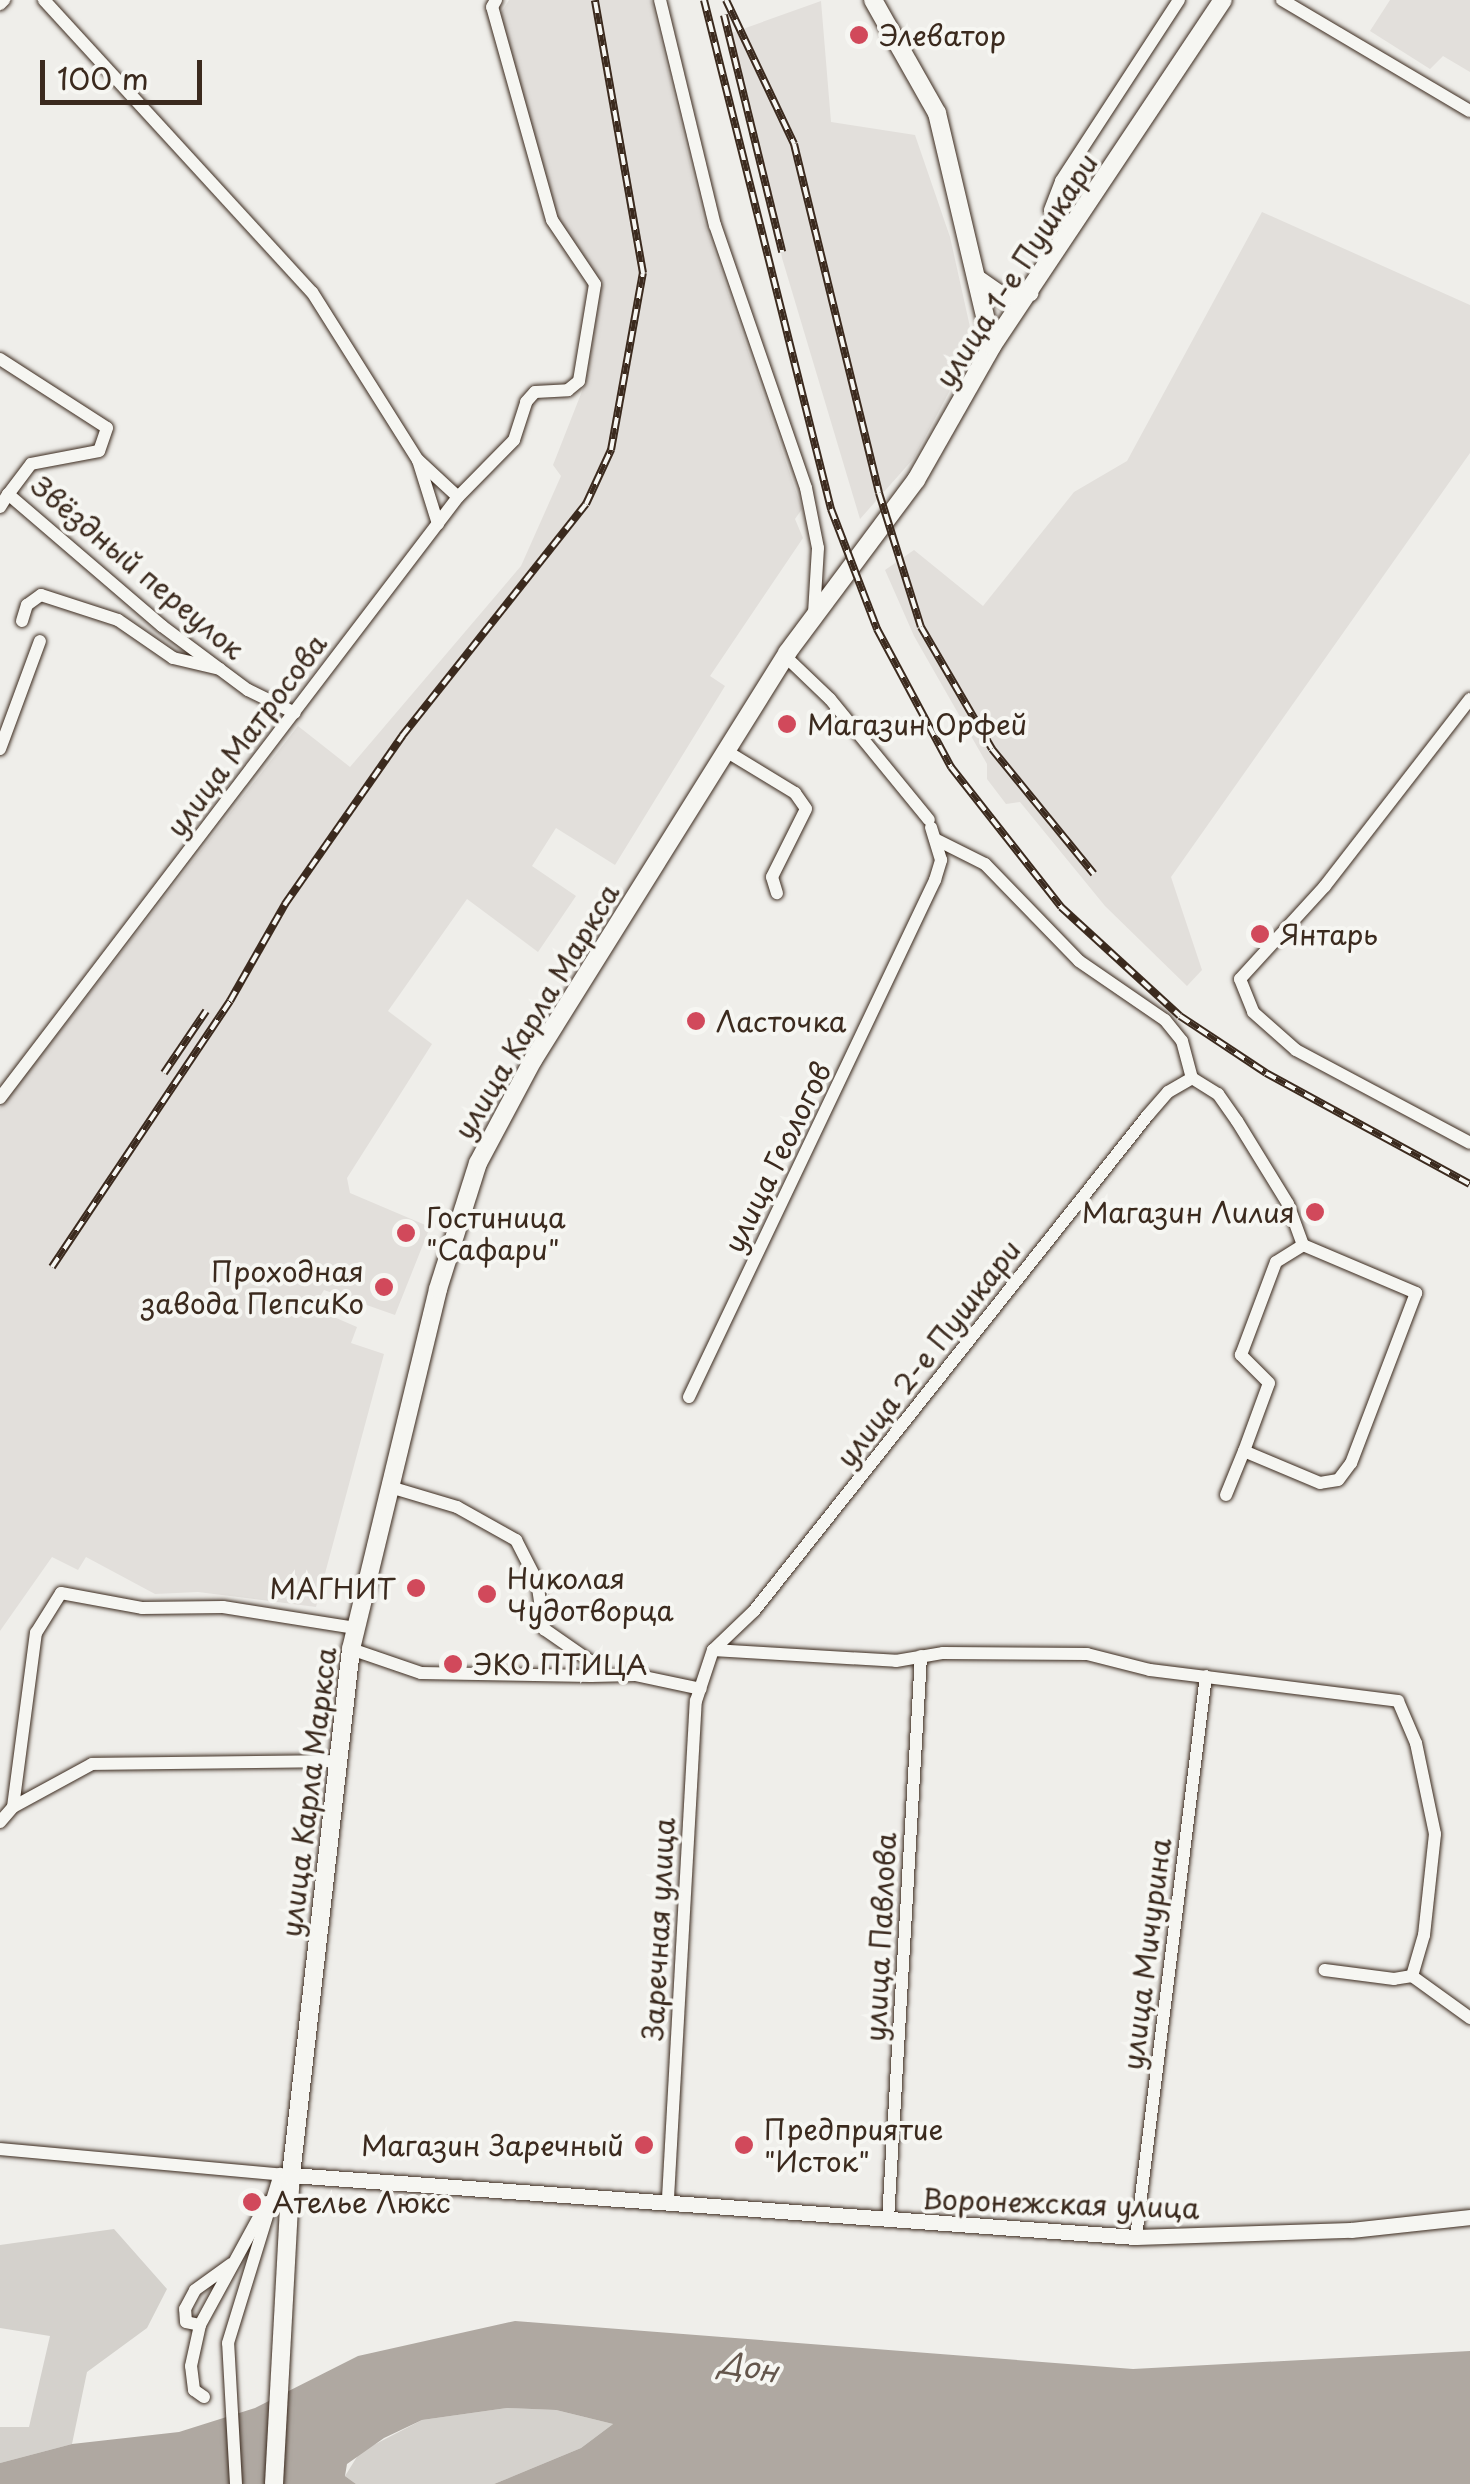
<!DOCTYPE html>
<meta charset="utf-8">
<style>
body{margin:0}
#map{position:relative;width:1470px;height:2484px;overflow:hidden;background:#efeeea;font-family:"Playpen Sans",sans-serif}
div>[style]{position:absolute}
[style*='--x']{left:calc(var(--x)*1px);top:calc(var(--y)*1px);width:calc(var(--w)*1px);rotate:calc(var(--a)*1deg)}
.built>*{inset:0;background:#e2dfdb}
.green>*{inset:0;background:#d4d1cc}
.water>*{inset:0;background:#afa8a1}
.roads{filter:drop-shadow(0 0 2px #3b2a1e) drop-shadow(0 0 2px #3b2a1e)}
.minor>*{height:12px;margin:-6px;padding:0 6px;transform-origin:6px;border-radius:6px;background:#f6f6f2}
.tertiary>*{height:15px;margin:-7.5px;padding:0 7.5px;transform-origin:7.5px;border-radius:7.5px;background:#f6f6f2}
.secondary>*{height:18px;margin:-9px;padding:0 9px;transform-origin:9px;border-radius:9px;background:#f6f6f2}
.rail>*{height:8px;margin-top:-4px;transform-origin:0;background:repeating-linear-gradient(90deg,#f6f6f2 0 11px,#3b2a1e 0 22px);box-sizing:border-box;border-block:2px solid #3b2a1e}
.dots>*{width:28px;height:28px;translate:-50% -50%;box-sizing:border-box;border:5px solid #f6f6f2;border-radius:50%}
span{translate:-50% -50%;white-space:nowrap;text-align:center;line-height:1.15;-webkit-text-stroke:8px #f6f6f2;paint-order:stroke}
.poi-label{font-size:28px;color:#3b2a1e}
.left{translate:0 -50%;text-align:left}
.right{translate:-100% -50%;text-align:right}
.street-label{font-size:28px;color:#3b2a1e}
.water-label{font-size:30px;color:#64564c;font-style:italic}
.scale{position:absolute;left:40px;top:60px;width:162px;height:45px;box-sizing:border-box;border:5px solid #3b2a1e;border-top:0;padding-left:12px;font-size:30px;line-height:35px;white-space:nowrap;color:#3b2a1e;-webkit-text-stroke:8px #f6f6f2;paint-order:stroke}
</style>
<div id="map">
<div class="built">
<i style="clip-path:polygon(509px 0,651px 0,703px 219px,802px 509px,795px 519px,803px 538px,710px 676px,725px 686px,615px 865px,556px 828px,532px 866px,576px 896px,538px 952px,467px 899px,388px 1011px,432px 1044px,347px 1178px,350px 1193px,430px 1227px,395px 1315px,324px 1290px,313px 1308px,357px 1327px,351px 1343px,384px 1354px,316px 1607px,198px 1592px,155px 1594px,86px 1557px,78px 1570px,52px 1557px,0 1631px,0 1108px,298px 726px,350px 767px,521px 566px,561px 476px,553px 465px,586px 381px,601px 289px,554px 213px,499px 16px)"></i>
<i style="clip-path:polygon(1390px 0,1470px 0,1470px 72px,1443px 56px,1430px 69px,1370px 31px)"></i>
<i style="clip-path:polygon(821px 1px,831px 122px,915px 135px,950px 237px,974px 345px,914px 458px,860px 519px,782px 258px,769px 184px,726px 35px)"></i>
<i style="clip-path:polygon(1262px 212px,1470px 305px,1470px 453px,1171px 877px,1202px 970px,1187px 986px,1105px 906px,1020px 802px,1006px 804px,987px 779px,987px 764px,914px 636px,885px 570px,914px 550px,983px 606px,1074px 492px,1127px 461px)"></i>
</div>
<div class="green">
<i style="clip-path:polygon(114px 2229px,167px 2289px,147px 2328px,87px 2372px,72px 2444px,0 2463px,0 2427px,29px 2427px,50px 2336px,0 2328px,0 2245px)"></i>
<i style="clip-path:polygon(507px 2408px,556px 2410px,613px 2424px,581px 2448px,494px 2484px,356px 2484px,345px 2476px,360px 2452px,422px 2420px)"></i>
</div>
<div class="water">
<i style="clip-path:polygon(515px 2321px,1133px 2369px,1470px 2351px,1470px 2484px,494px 2484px,581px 2448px,613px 2424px,556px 2410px,507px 2408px,422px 2420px,384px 2438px,347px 2464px,345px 2476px,356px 2484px,0 2484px,0 2463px,72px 2444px,179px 2432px,255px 2408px,358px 2356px)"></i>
</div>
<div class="roads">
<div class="minor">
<i style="--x:44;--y:0;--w:396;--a:47.5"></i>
<i style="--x:312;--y:292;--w:199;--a:57.8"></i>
<i style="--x:660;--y:0;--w:232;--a:76.3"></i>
<i style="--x:715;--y:225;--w:278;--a:70.9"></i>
<i style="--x:806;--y:488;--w:61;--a:78.7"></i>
<i style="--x:818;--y:548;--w:66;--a:93.5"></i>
<i style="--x:1282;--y:0;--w:218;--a:30.6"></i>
<i style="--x:0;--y:4;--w:6;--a:-45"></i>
<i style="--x:1074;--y:227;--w:29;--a:-145"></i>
<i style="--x:1050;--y:210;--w:31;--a:-69"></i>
<i style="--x:1061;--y:181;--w:216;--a:-56.9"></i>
<i style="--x:0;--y:359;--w:127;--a:32.8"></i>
<i style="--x:107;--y:428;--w:24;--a:109"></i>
<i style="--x:99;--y:451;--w:69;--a:169.2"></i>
<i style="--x:31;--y:464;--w:38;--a:127"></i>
<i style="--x:8;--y:494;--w:203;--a:40.6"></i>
<i style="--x:162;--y:626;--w:107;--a:36.7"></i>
<i style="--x:248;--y:690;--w:52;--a:26.1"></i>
<i style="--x:0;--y:507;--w:15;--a:-58"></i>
<i style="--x:438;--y:524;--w:67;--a:-107.4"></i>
<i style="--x:418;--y:460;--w:54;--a:42.8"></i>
<i style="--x:22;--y:621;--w:17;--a:-73"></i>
<i style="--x:27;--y:605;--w:17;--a:-36"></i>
<i style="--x:41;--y:595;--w:81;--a:18"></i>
<i style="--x:118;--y:620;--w:67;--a:34.6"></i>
<i style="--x:173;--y:658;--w:48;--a:13.2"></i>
<i style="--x:785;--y:656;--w:62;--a:43.7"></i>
<i style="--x:830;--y:699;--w:156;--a:50.7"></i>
<i style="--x:1470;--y:699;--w:237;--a:127.8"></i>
<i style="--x:1325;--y:886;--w:126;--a:132.4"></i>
<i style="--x:1240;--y:979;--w:35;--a:68"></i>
<i style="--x:1253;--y:1012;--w:57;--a:41.5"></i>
<i style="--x:1296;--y:1050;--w:197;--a:28.1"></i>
<i style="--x:0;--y:749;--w:115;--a:-69.7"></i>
<i style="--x:726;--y:751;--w:81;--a:31.3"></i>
<i style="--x:795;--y:793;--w:19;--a:55"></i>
<i style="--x:806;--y:809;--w:76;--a:116.6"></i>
<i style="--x:772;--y:877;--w:17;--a:73"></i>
<i style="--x:935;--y:839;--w:56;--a:26.6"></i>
<i style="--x:985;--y:864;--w:135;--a:45.9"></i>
<i style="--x:1079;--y:961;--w:104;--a:34.5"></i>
<i style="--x:1165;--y:1020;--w:27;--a:51"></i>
<i style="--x:1182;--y:1041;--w:38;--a:75"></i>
<i style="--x:1192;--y:1078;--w:31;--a:32"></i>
<i style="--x:1218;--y:1094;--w:33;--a:55"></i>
<i style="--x:1237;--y:1121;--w:97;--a:58.4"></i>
<i style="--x:1288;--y:1204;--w:44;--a:69.9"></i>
<i style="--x:1303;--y:1245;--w:123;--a:23"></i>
<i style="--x:1416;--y:1293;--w:182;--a:110.9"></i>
<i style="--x:1351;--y:1463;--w:21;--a:127"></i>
<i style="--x:1338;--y:1480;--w:18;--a:171"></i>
<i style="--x:1320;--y:1483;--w:82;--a:-157.2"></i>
<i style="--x:1244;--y:1451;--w:72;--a:-69.8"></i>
<i style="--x:1269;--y:1383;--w:40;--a:-135"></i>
<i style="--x:1241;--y:1355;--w:99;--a:-69.4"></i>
<i style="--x:1276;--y:1262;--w:32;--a:-32"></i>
<i style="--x:0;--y:1098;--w:756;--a:-52.69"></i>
<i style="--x:458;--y:497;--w:80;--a:-45.5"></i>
<i style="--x:514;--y:440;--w:40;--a:-72"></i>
<i style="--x:526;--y:402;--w:13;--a:-48"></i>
<i style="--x:535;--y:392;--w:33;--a:-3"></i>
<i style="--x:568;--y:390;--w:14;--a:-39"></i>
<i style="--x:579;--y:381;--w:98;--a:-80.6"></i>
<i style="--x:595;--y:284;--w:77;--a:-123.9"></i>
<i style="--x:552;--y:220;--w:221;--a:-105.7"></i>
<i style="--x:492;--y:7;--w:8;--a:-60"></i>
<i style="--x:689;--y:1397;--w:573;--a:-64.55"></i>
<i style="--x:935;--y:880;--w:21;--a:-73"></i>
<i style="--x:941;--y:860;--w:34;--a:-107"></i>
<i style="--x:390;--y:1487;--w:70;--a:16.6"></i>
<i style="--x:457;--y:1507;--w:68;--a:29.2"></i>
<i style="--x:516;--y:1540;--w:46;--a:62.9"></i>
<i style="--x:537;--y:1581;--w:49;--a:81.7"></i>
<i style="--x:544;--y:1629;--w:56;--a:34.8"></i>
<i style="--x:590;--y:1661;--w:15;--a:86"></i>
<i style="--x:591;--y:1676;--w:44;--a:-1.3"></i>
<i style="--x:635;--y:1675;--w:67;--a:12"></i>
<i style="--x:1226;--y:1495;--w:48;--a:-67.8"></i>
<i style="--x:351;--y:1649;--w:74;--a:18.9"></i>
<i style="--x:421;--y:1673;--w:170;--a:1"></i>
<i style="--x:713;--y:1650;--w:183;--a:3.4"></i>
<i style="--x:896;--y:1661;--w:48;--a:-9.7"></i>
<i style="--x:943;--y:1653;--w:144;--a:0.4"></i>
<i style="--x:1087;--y:1654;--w:65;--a:14.3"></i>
<i style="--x:1150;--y:1670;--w:250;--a:7.1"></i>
<i style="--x:1398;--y:1701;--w:46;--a:66.8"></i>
<i style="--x:1416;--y:1743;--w:93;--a:78.2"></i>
<i style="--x:1435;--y:1834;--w:102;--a:96.2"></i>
<i style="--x:1424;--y:1935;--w:43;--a:106.3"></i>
<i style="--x:1412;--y:1976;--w:18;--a:171"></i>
<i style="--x:1394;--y:1979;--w:70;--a:-172.6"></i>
<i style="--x:13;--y:1807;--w:176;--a:-82.5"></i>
<i style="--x:36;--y:1633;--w:47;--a:-58"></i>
<i style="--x:61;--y:1593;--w:82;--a:10.5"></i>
<i style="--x:142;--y:1608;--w:81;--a:-0.7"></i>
<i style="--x:223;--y:1607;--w:134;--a:9"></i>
<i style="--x:0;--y:1822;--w:20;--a:-49"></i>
<i style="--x:13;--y:1807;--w:90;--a:-28.6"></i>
<i style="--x:92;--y:1764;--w:243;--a:-0.7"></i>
<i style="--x:1412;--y:1976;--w:72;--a:35.9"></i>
<i style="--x:0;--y:2149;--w:289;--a:5.2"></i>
<i style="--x:668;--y:2198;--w:498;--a:-86.8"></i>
<i style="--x:696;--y:1701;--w:54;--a:-71.6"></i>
<i style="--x:713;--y:1650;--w:57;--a:-43.6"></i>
<i style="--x:754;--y:1611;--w:633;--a:-51.54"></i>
<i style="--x:1148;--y:1115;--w:30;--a:-49"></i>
<i style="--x:1168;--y:1092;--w:28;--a:-30"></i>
<i style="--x:888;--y:2220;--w:565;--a:-86.65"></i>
<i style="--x:1136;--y:2237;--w:565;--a:-82.89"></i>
<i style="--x:200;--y:2325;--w:14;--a:-168"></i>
<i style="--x:186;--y:2322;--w:13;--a:-94"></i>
<i style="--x:185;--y:2309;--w:21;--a:-62"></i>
<i style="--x:195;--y:2290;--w:44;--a:-35.8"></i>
<i style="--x:204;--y:2397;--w:12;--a:-145"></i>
<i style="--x:194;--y:2390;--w:24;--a:-97"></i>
<i style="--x:191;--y:2366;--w:42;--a:-77.6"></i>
<i style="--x:200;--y:2325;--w:140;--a:-61.4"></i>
<i style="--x:236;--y:2484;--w:141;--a:-93.2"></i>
<i style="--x:228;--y:2343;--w:177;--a:-72.9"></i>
</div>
<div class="tertiary">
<i style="--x:291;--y:2175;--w:847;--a:4.2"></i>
<i style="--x:1136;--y:2237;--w:215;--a:-1.9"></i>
<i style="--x:1351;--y:2230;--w:120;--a:-6.2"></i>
</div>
<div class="secondary">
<i style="--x:873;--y:0;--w:130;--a:60.5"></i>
<i style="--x:937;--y:113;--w:239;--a:76.7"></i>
<i style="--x:979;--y:280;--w:32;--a:35"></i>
<i style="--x:1005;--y:298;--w:25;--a:-12"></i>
<i style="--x:274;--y:2484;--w:309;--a:-86.9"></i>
<i style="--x:291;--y:2175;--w:529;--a:-83.49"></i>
<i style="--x:351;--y:1649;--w:370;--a:-76.4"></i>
<i style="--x:438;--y:1289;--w:132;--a:-72.4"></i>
<i style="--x:478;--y:1163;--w:117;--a:-61.9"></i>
<i style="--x:533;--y:1060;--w:480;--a:-58"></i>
<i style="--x:787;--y:653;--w:216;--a:-53.3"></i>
<i style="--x:916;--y:480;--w:154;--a:-60.4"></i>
<i style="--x:992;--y:346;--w:416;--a:-56.3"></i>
</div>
</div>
<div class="rail">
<i style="--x:704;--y:0;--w:525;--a:75.99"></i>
<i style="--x:831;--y:509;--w:129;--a:69"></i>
<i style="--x:877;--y:629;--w:157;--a:61.8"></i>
<i style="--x:951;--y:767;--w:178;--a:51.8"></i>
<i style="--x:1061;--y:907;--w:161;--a:42.5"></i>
<i style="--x:1180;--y:1016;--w:103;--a:33.5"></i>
<i style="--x:1266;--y:1073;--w:232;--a:28.6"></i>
<i style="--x:726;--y:0;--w:159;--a:64.7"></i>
<i style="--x:794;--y:144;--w:359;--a:76.3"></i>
<i style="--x:879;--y:493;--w:140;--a:72.6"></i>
<i style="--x:921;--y:627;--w:141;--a:59.8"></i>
<i style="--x:992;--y:749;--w:161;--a:50.8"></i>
<i style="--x:724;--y:15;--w:244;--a:76.2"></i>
<i style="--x:164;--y:1073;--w:75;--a:-55.9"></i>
<i style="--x:52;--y:1267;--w:320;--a:-56.2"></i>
<i style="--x:230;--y:1001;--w:112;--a:-60.4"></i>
<i style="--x:285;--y:904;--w:205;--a:-55.1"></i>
<i style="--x:402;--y:736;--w:296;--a:-51.6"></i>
<i style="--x:586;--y:504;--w:60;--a:-65.2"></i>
<i style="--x:611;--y:450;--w:180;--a:-79.8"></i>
<i style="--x:643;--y:273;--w:277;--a:-100"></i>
</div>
<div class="dots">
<i style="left:859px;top:35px;background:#d1495b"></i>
<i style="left:787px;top:724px;background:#d1495b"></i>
<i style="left:1260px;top:934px;background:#d1495b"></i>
<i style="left:696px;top:1021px;background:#d1495b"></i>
<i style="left:1315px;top:1212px;background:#d1495b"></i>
<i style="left:406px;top:1233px;background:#d1495b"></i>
<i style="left:384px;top:1287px;background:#d1495b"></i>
<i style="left:416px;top:1588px;background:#d1495b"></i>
<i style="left:487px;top:1594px;background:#d1495b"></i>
<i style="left:453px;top:1664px;background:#d1495b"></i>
<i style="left:644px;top:2145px;background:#d1495b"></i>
<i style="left:744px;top:2145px;background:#d1495b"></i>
<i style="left:252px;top:2202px;background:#d1495b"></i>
</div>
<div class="poi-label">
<span class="left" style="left:879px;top:35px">Элеватор</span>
<span class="left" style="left:807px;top:724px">Магазин Орфей</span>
<span class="left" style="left:1280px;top:934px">Янтарь</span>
<span class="left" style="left:716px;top:1021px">Ласточка</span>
<span class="right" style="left:1295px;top:1212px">Магазин Лилия</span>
<span class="left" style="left:426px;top:1233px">Гостиница<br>"Сафари"</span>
<span class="right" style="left:364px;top:1287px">Проходная<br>завода ПепсиКо</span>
<span class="left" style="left:507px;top:1594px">Николая<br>Чудотворца</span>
<span class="right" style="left:396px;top:1588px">МАГНИТ</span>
<span class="left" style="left:473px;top:1664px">ЭКО ПТИЦА</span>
<span class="left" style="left:764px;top:2145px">Предприятие<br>"Исток"</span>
<span class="right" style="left:624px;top:2145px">Магазин Заречный</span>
<span class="left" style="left:272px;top:2202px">Ателье Люкс</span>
</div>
<div class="street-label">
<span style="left:1016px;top:270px;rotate:-57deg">улица 1-е Пушкари</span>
<span style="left:138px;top:567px;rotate:40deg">Звёздный переулок</span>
<span style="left:246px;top:735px;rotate:-53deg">улица Матросова</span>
<span style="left:536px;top:1011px;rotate:-59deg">улица Карла Маркса</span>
<span style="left:777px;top:1157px;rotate:-64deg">улица Геологов</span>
<span style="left:928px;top:1353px;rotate:-52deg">улица 2-е Пушкари</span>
<span style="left:308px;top:1792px;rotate:-83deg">улица Карла Маркса</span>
<span style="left:658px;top:1929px;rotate:-87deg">Заречная улица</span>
<span style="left:880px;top:1937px;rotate:-87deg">улица Павлова</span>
<span style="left:1146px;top:1954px;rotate:-83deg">улица Мичурина</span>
<span style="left:1061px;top:2203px;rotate:2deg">Воронежская улица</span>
</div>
<div class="water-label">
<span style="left:749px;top:2366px;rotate:10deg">Дон</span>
</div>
<div class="scale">100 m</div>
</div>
